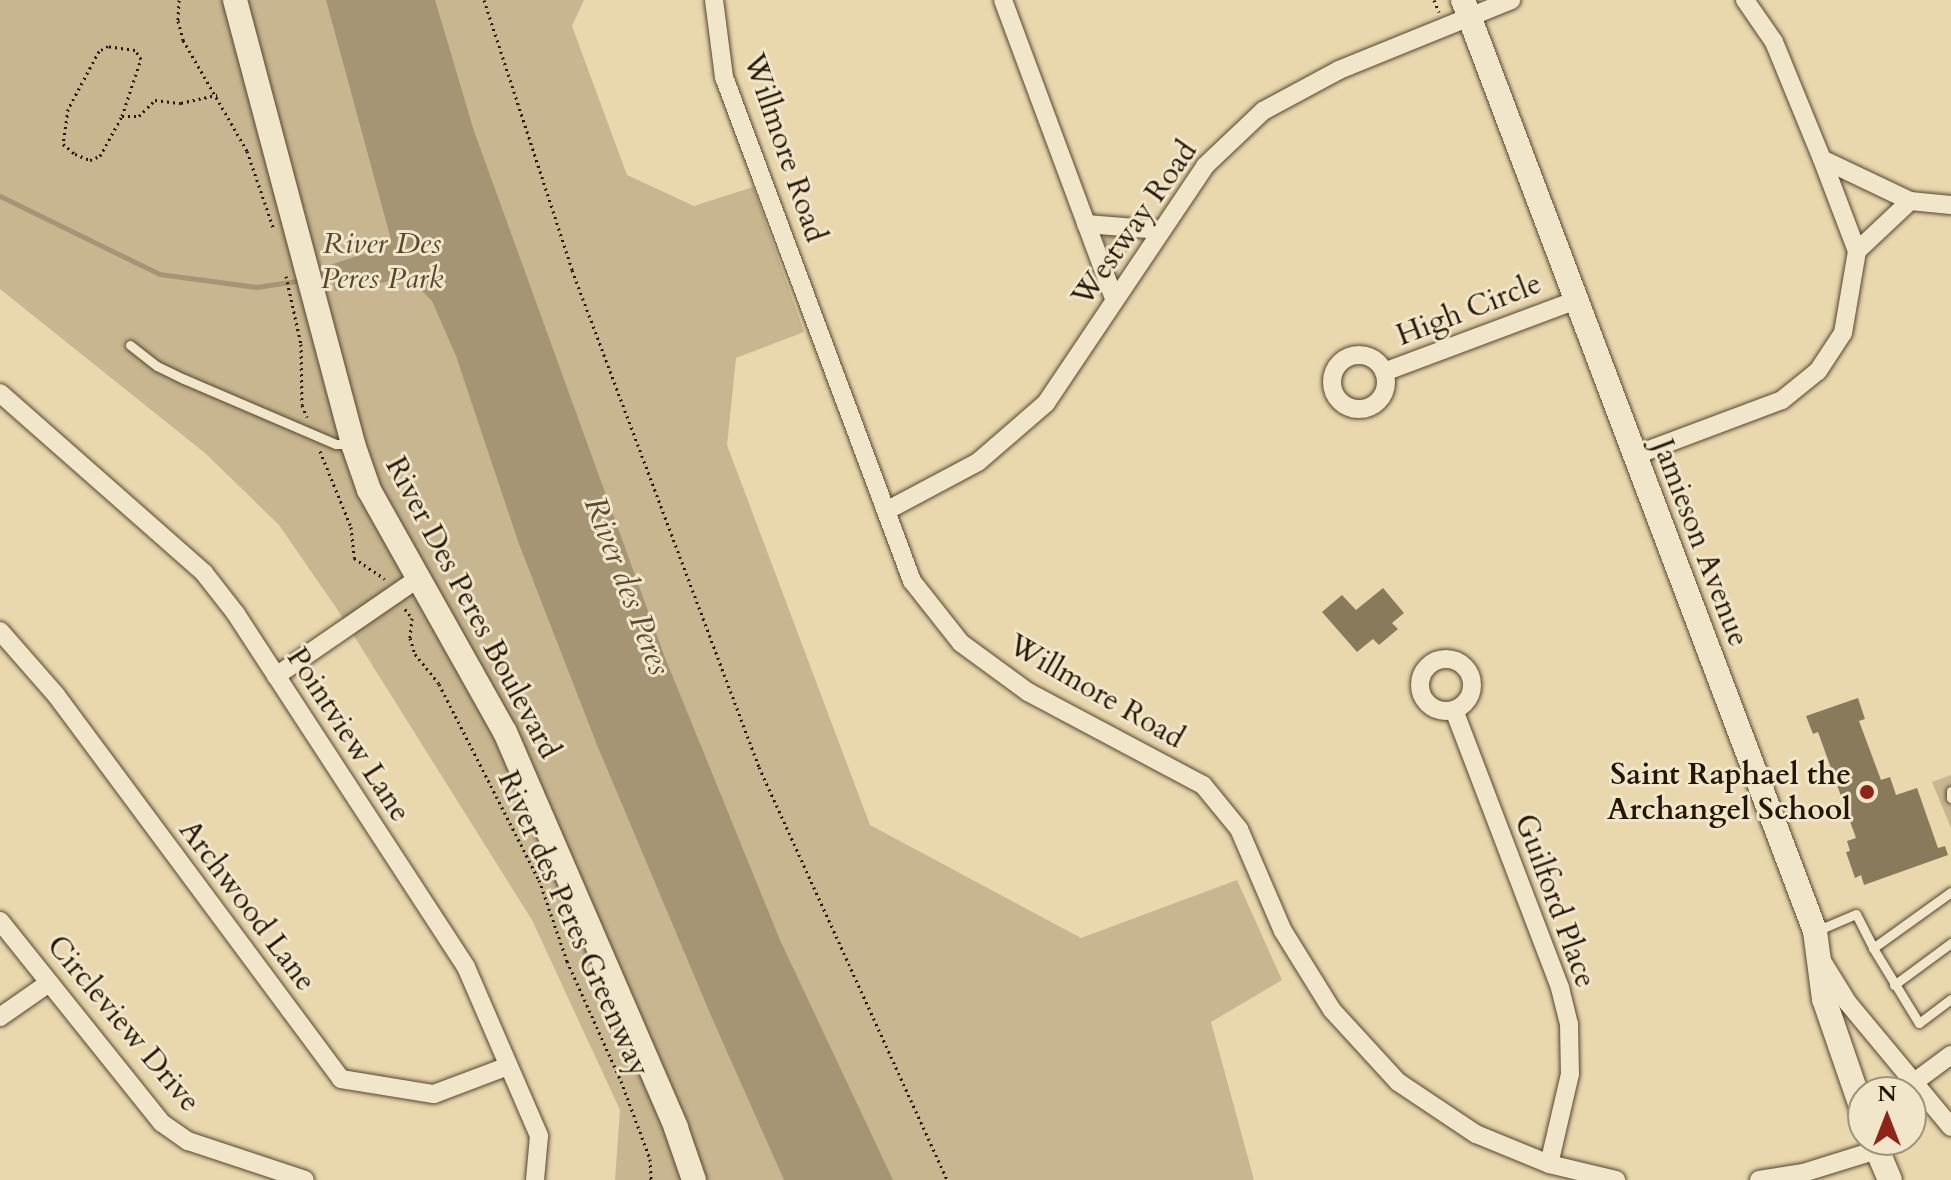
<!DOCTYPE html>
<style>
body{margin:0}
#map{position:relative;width:1951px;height:1180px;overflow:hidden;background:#e9d7ad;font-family:Cardo,serif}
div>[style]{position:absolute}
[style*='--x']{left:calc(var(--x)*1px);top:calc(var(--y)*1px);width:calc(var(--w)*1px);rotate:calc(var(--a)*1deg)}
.green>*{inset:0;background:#c8b690}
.water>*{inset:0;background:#a69574}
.stream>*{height:5px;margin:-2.5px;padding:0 2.5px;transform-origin:2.5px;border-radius:2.5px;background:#a69574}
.building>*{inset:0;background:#8a7a5c}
.path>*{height:3px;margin-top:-1.5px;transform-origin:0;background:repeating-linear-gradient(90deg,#241605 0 2px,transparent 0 6px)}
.roads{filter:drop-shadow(0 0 2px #55462f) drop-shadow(0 0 2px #55462f)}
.service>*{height:9px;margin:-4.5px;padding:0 4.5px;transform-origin:4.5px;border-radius:4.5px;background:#f1e5ca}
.minor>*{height:18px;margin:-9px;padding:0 9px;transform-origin:9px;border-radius:9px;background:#f1e5ca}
.minor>.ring{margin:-9px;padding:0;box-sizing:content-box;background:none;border:18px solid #f1e5ca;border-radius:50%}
.secondary>*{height:24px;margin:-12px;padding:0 12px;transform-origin:12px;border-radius:12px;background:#f1e5ca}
.dots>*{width:22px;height:22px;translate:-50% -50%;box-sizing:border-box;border:4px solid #f1e5ca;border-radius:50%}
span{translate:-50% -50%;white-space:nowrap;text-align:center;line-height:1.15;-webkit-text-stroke:6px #f1e5ca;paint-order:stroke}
.street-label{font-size:30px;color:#241605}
.park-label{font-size:30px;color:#55462f;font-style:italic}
.poi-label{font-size:30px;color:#241605;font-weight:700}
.right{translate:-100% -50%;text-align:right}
.water-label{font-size:32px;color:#584931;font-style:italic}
.north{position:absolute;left:1847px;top:1076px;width:80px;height:80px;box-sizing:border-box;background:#f1e5ca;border:2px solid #9f927b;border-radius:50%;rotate:0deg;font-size:22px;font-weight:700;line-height:32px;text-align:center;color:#241605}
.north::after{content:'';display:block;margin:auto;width:28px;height:36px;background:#8f2418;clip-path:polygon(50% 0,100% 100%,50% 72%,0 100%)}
</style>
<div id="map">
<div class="green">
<i style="clip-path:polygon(0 0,584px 0,572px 26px,627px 175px,694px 206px,753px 187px,804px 332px,736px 358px,727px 445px,870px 825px,1081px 938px,1237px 880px,1282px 980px,1211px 1022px,1254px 1180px,615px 1180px,620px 1110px,532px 920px,337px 609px,279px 525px,205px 453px,0 289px)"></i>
<i style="clip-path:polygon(1106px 233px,1136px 239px,1117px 265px,1112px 262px,1103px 240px)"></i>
<i style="clip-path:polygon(1951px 775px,1951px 828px,1932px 782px)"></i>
</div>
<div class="water">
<i style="clip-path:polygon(326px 0,435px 0,474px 131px,664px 655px,780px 940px,893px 1180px,784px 1180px,712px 1018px,597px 745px,519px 544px,456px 356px,432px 301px,413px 282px,402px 279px,335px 291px,330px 265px,385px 247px,390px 236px)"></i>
</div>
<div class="stream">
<i style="--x:0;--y:196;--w:177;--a:26.1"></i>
<i style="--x:159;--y:274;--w:99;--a:7.6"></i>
<i style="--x:257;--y:287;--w:47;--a:-8.7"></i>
</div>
<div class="building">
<i style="clip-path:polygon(1383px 588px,1404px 613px,1392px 623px,1398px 629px,1379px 645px,1373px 639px,1357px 652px,1322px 612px,1342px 595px,1356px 610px)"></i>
<i style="clip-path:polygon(1858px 698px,1865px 719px,1859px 721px,1881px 780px,1890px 777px,1896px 795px,1917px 788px,1938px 848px,1945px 846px,1948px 855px,1864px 885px,1861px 875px,1855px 878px,1846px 852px,1850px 851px,1847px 841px,1856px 838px,1818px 732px,1813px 734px,1806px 716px)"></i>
</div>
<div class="path">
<i style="--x:179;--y:0;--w:21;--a:93"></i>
<i style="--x:178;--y:21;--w:20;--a:75"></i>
<i style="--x:183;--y:40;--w:128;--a:60"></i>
<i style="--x:247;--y:151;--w:83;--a:71.1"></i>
<i style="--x:484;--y:0;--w:284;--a:71.9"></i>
<i style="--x:572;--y:270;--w:531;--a:69.38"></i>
<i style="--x:759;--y:767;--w:454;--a:65.5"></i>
<i style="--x:1434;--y:0;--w:13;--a:67"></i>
<i style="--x:122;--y:116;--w:60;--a:-71.6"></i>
<i style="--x:141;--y:59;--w:11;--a:-124"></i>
<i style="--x:135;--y:50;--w:27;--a:-172"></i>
<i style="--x:108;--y:46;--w:10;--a:151"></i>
<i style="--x:99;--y:51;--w:66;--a:118.1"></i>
<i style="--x:68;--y:109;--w:35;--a:98"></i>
<i style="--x:63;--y:144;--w:16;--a:40"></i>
<i style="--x:75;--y:154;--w:16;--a:22"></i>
<i style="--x:90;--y:160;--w:11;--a:-22"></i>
<i style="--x:100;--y:156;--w:46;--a:-61.2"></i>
<i style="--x:122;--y:116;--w:17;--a:0"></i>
<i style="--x:139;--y:116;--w:23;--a:-45"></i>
<i style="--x:155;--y:100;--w:26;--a:7"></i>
<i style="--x:181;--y:103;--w:37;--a:-13"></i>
<i style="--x:286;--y:276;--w:70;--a:77.6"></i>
<i style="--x:301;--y:344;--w:61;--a:89.1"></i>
<i style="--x:302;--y:405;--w:13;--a:67"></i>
<i style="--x:320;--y:451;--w:82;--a:67.8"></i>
<i style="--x:351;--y:527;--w:31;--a:84"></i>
<i style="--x:354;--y:558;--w:37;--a:34"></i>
<i style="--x:405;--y:609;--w:11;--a:52"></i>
<i style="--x:412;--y:618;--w:20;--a:96"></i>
<i style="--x:410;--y:638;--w:17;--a:73"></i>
<i style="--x:415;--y:654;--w:38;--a:51"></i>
<i style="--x:439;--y:684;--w:220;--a:63"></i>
<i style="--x:539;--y:880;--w:86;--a:70.9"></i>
<i style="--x:567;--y:961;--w:132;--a:65.8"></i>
<i style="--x:621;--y:1081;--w:83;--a:69.6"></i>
<i style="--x:650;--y:1159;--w:21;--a:87"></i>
</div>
<div class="roads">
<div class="service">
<i style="--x:130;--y:345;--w:34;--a:38"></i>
<i style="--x:157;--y:366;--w:30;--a:26"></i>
<i style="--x:184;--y:379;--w:165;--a:23.2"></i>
<i style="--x:336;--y:444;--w:15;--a:0"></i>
<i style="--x:1951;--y:791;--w:7;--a:90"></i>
<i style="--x:1951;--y:892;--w:96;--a:144.3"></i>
<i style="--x:1873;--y:948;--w:88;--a:58.5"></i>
<i style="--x:1919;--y:1023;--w:40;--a:-37"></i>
<i style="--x:1816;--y:931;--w:43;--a:-23"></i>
<i style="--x:1856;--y:914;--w:38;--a:63"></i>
<i style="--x:1894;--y:985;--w:71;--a:-36.4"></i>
</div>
<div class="minor">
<i style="--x:714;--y:0;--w:78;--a:82.6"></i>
<i style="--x:724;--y:77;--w:538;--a:69.54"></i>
<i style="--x:912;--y:581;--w:79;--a:51.7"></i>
<i style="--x:961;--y:643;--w:83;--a:36.2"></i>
<i style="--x:1028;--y:692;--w:198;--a:28"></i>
<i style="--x:1203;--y:785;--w:57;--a:50.7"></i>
<i style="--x:1239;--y:829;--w:111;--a:66.7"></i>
<i style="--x:1283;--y:931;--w:93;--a:58.2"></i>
<i style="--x:1332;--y:1010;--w:98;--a:47.5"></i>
<i style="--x:1398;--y:1082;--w:94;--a:33.7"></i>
<i style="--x:1476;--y:1134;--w:79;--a:22.3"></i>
<i style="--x:1549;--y:1164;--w:69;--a:13.4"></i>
<i style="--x:1003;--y:0;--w:319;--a:69.6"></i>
<i style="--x:1745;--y:0;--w:51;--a:55.4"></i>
<i style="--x:1774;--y:42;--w:126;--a:67.7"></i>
<i style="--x:1822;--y:159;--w:98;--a:25.5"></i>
<i style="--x:1822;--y:159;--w:98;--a:69.2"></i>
<i style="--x:1086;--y:224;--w:75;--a:4.6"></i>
<i class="ring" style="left:1332px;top:355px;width:36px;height:36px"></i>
<i style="--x:1384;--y:372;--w:203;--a:-20.5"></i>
<i style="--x:0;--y:393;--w:272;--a:41.4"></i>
<i style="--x:204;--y:573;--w:52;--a:52"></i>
<i style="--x:236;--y:614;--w:421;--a:56.9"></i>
<i style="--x:466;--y:967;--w:184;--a:66.6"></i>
<i style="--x:539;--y:1136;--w:44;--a:95.2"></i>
<i style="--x:1633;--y:456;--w:159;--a:-20.6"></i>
<i style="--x:1782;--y:400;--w:46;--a:-38.9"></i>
<i style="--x:1818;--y:371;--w:45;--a:-56.7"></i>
<i style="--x:1843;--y:333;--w:83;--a:-80.3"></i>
<i style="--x:1857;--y:251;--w:73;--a:-43.3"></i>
<i style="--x:1910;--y:201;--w:41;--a:5.6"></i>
<i style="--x:886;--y:511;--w:104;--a:-28"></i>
<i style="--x:978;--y:462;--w:90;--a:-40.9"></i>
<i style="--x:1046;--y:403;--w:285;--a:-56.1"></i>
<i style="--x:1205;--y:166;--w:80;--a:-43.5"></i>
<i style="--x:1263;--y:111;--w:86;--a:-28.3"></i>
<i style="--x:1339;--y:70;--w:186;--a:-22.1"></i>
<i style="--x:0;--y:631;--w:85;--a:48.8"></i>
<i style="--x:56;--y:695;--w:478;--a:53.4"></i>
<i style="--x:341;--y:1079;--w:94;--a:9.2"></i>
<i style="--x:434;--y:1094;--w:79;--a:-20.7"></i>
<i class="ring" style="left:1420px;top:659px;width:34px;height:34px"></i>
<i style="--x:276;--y:676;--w:171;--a:-34.5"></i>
<i style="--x:1454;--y:710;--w:298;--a:69.1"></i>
<i style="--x:1560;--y:988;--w:37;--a:76"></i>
<i style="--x:1569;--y:1024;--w:50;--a:88.9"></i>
<i style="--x:1570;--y:1074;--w:92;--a:103.1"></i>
<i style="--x:0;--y:921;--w:259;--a:51.3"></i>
<i style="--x:162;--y:1123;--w:32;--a:35"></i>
<i style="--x:188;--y:1141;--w:123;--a:18.4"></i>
<i style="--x:1822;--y:961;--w:49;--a:58.2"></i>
<i style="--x:1848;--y:1003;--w:161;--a:50.3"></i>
<i style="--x:0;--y:1017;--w:60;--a:-34.8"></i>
<i style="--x:1908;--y:1092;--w:10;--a:-61"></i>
<i style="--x:1913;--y:1083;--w:47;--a:-36.4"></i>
<i style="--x:1759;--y:1180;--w:45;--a:-9"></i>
<i style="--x:1803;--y:1173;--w:77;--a:-17.3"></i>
<i style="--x:1877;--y:1150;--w:11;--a:-63"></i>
</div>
<div class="secondary">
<i style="--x:235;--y:0;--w:459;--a:75.1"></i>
<i style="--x:353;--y:444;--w:49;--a:70.8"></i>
<i style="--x:369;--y:490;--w:278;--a:60.7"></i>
<i style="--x:505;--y:732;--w:431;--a:66.6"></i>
<i style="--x:676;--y:1128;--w:55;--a:70.9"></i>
<i style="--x:1463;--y:0;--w:995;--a:69.29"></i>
<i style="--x:1815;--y:931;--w:69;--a:82.5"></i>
<i style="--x:1824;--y:999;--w:120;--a:71"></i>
<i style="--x:1873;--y:1140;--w:43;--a:67"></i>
</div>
</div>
<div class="dots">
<i style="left:1867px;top:792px;background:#8f2418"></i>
</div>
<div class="street-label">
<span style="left:784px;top:148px;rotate:71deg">Willmore Road</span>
<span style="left:1135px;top:224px;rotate:-55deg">Westway Road</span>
<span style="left:1469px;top:310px;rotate:-21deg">High Circle</span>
<span style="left:1700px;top:543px;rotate:69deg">Jamieson Avenue</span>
<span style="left:472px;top:608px;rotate:62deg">River Des Peres Boulevard</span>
<span style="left:1096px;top:692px;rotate:30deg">Willmore Road</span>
<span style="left:348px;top:735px;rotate:57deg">Pointview Lane</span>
<span style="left:1555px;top:901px;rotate:70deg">Guilford Place</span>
<span style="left:247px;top:906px;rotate:53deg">Archwood Lane</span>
<span style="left:573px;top:924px;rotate:66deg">River des Peres Greenway</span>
<span style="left:123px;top:1024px;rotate:50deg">Circleview Drive</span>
</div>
<div class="park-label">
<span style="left:382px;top:261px">River Des<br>Peres Park</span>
</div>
<div class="poi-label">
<span class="right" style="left:1851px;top:792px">Saint Raphael the<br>Archangel School</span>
</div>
<div class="water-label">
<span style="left:627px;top:586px;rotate:69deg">River des Peres</span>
</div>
<div class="north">N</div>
</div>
